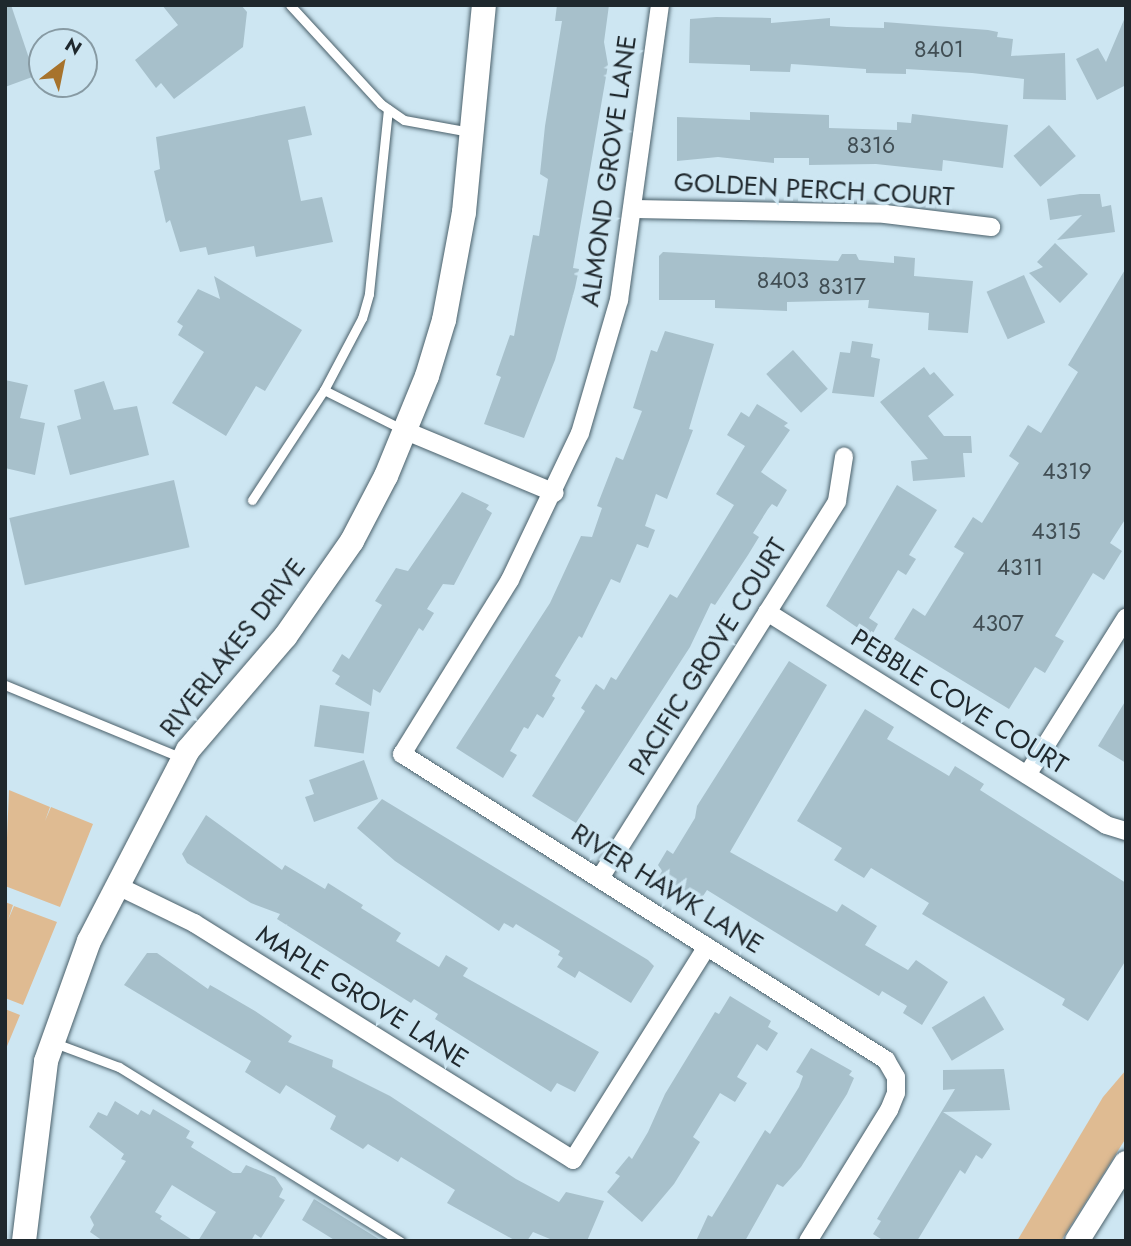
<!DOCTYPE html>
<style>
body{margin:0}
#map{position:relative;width:1131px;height:1246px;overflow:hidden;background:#cde6f2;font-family:Jost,sans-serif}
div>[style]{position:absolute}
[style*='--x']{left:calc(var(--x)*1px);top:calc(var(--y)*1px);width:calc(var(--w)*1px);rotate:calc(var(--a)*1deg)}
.green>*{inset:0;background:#dfbb92}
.building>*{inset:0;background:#a7c0cb;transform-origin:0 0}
.roads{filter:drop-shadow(0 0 2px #4a606a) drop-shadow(0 0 2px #4a606a)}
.lane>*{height:9px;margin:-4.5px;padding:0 4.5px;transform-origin:4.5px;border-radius:4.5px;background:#fff}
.street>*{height:18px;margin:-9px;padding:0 9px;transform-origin:9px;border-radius:9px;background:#fff}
.secondary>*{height:24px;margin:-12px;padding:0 12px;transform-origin:12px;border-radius:12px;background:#fff}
span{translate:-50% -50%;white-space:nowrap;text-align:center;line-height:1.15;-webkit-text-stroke:7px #cde6f2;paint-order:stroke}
.number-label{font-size:23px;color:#414e54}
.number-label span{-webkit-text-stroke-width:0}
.street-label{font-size:26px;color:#1f282d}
.frame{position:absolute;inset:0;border:7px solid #1f282d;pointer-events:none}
.north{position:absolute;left:28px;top:28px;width:70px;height:70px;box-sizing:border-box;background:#cde6f2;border:2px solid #879aa3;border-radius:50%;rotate:32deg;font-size:19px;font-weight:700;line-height:28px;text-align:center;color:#1f282d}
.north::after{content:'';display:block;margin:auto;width:24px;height:32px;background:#a7732c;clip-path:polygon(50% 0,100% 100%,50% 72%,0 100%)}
</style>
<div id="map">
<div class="green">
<i style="clip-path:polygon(9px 790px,50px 807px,45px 821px,51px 807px,93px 824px,60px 907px,5px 886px)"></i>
<i style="clip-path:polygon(5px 902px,13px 905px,8px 920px,14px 906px,57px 922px,23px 1005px,5px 998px)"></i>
<i style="clip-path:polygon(5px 1009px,20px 1015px,5px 1051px)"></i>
<i style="clip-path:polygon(1126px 1070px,1126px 1138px,1061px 1241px,1017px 1241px,1103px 1097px)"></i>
</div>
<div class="building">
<i style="clip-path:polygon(5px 5px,11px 5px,35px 76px,5px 87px)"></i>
<i style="clip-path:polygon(162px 5px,241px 5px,247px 12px,243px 47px,174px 99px,161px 83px,156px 88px,135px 60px,178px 25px)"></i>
<i style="clip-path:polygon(557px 5px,609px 5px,604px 42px,608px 65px,574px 262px,573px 268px,579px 269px,575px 288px,555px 360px,524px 438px,484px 424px,501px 377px,496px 375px,510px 335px,514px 336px,533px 235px,539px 236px,548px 179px,540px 174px,545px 126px,562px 21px,555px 21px)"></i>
<i style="clip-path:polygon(1126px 15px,1126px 85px,1097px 100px,1076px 59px,1098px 48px,1106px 62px)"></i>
<i style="clip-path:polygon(716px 17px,771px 18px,771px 23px,830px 18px,830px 26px,847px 27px,884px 28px,884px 22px,988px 30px,998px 32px,997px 37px,1013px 39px,1011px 56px,1065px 53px,1066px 100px,1023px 99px,1024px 79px,972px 73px,906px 69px,906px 74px,866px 73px,866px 69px,791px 64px,790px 72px,750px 71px,750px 65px,689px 63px,690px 19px)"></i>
<i style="clip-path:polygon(305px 106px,312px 135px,288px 140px,301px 201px,322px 197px,333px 242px,256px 257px,254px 246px,208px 255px,206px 247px,180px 252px,170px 220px,166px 223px,154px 171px,160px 169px,156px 137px)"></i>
<i style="clip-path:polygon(750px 112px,829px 115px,829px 128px,897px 130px,897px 122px,911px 123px,912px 114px,1008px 125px,1003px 168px,943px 160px,942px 171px,876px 164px,809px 165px,809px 158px,774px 158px,774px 163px,718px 157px,677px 161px,677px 117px,750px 120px)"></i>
<i style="left:1049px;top:125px;width:41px;height:47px;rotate:49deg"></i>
<i style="clip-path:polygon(1080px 194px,1100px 194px,1102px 207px,1111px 205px,1115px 232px,1057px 240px,1082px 215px,1050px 220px,1047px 199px)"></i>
<i style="clip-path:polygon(1055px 243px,1088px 274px,1060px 303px,1029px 273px,1043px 267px,1037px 262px)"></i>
<i style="clip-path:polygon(663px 252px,838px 261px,842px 254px,856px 254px,859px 260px,894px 263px,894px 256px,915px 258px,914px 276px,973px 281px,968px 333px,928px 330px,929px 313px,868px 308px,869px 300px,787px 302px,787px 311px,715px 308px,715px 300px,659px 300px,659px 256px)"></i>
<i style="clip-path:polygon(1126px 268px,1126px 518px,1110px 543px,1122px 551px,1104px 580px,1093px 573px,1055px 636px,1064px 641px,1045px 673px,1035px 667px,1009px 709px,894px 639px,913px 608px,925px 616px,964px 553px,954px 547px,973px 517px,982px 523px,1019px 463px,1009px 456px,1028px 425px,1041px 433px,1078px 372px,1068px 365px)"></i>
<i style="left:1024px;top:275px;width:52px;height:41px;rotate:66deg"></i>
<i style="clip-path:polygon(214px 276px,302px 330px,265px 391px,256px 386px,226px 436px,172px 403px,204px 352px,178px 335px,183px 326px,177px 322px,198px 289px,220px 299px)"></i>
<i style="clip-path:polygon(665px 331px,714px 344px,689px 429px,693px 430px,667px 499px,656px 494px,645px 526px,655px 530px,648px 548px,637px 544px,620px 583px,611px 579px,582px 638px,579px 636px,555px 676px,561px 680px,552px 696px,555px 698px,543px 718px,537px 714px,528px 729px,524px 727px,510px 751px,517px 755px,503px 778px,456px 748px,550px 603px,581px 536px,592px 537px,602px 508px,597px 506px,616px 457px,623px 460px,642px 411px,633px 408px,651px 350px,657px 352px)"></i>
<i style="clip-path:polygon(852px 341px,873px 344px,871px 357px,880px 359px,874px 397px,832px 393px,840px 352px,850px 353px)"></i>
<i style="left:793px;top:350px;width:52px;height:36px;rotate:48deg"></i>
<i style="clip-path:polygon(924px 367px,930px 375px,934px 372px,954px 395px,928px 416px,944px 436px,971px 436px,972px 453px,963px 453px,965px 477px,913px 481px,911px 461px,928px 459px,880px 402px)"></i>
<i style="clip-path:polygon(5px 380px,28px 385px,20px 418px,45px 423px,35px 475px,5px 468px)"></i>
<i style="clip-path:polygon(104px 381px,114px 410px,137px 406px,149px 455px,70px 475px,57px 426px,81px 419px,74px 390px)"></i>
<i style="clip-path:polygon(757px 404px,788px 423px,784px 426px,790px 430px,761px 472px,787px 490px,777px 507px,772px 504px,768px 509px,753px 533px,759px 537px,748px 555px,715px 605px,711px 603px,690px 647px,576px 823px,532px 796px,585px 711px,581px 708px,596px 684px,604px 690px,611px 677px,616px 680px,670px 594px,677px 598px,734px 505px,716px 494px,745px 446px,727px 435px,741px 412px,749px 417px)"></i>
<i style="left:174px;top:480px;width:69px;height:169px;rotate:77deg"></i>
<i style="clip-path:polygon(897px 485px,937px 510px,909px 555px,916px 559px,906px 575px,898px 570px,869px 618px,878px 624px,871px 637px,826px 606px)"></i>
<i style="clip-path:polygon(462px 492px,489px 505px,486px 509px,492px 513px,454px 585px,443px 584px,427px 609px,434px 613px,423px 631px,419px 628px,380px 693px,373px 689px,371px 706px,335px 684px,340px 676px,332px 671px,342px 654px,349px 659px,382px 605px,375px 601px,396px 568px,408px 571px)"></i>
<i style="clip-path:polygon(789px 661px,827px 685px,730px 852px,837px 912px,842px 904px,877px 926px,865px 945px,908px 970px,916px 960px,948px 982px,922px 1025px,903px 1013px,907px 1006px,882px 991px,879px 996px,707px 890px,701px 899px,659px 876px,662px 871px,658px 865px,667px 850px,673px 854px,695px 818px,697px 806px)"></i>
<i style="clip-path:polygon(1126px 700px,1126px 763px,1098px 746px)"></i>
<i style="left:320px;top:705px;width:50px;height:42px;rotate:8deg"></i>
<i style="clip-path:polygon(865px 709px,894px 727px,887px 739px,949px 776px,955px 766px,984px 784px,980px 790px,1126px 883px,1126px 960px,1088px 1021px,1062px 1005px,1065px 999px,922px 914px,929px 903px,871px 868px,864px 878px,834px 860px,842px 848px,797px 821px)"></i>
<i style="clip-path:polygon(364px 760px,378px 799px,314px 822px,305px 797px,314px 794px,309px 780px)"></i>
<i style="clip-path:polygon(382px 799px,648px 960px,654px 966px,631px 1003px,579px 971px,575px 978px,557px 967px,563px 958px,558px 955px,560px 951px,516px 924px,513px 928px,504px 923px,499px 931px,395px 861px,357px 828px)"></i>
<i style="clip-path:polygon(206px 815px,282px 870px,285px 865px,325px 889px,328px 883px,363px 905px,361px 908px,401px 933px,396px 941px,439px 967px,446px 955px,468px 968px,463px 976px,599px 1052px,575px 1092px,557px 1083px,551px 1092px,435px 1019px,438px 1014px,414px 999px,411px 1003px,277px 919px,280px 914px,251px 903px,187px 863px,182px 854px)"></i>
<i style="clip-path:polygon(147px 953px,157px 953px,208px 989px,210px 985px,219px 990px,255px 1011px,292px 1036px,288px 1042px,333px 1060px,332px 1067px,390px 1096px,516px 1179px,559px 1202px,566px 1192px,604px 1201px,587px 1241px,555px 1241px,533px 1232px,527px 1241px,516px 1241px,447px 1203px,455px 1190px,401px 1157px,398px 1162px,368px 1144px,363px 1149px,330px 1129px,336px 1116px,286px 1085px,280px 1094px,245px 1072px,251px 1061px,124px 985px)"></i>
<i style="clip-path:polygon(730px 996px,771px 1021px,768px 1027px,778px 1033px,767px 1051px,757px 1044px,737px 1077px,747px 1083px,735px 1102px,720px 1093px,693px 1137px,700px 1142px,674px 1184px,642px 1222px,607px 1192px,620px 1176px,615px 1173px,629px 1156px,632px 1159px,648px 1132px,665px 1094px,715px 1012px,719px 1014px)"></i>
<i style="left:984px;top:996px;width:39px;height:61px;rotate:59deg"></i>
<i style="clip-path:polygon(811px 1048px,852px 1071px,849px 1075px,854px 1078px,847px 1094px,801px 1167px,783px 1187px,777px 1184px,745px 1241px,696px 1241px,708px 1215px,712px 1217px,765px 1130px,770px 1134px,799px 1087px,803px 1076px,796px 1072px)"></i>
<i style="clip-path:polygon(1004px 1069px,1010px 1110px,943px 1112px,992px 1144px,982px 1159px,976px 1155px,965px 1174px,960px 1170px,917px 1241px,884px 1241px,873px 1234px,881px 1221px,877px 1219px,955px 1089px,943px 1090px,943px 1070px)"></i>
<i style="clip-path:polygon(115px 1101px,138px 1115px,141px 1110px,150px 1115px,153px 1109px,190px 1131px,186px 1138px,194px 1142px,191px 1147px,233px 1173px,241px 1173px,246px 1165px,275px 1177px,283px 1189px,279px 1197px,285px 1200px,261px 1238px,255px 1234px,251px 1241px,198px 1241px,216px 1212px,172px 1185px,155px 1212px,162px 1216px,160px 1219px,194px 1241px,103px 1241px,90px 1232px,94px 1225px,90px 1217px,126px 1161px,121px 1159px,124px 1154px,89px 1127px,98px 1112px,107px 1116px)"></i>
<i style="clip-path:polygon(314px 1199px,382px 1241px,336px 1241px,302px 1220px)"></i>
</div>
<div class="roads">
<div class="lane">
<i style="--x:290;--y:5;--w:134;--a:47.4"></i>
<i style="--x:381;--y:104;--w:28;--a:35"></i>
<i style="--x:404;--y:120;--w:67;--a:10.3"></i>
<i style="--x:388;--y:109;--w:186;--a:95.9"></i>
<i style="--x:369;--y:294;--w:25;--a:106"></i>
<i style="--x:362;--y:318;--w:81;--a:117.8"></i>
<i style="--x:324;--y:390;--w:87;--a:26.6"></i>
<i style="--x:252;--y:500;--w:131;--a:-56.8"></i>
<i style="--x:5;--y:685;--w:191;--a:22.4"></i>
<i style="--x:55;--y:1043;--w:68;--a:20.6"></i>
<i style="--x:119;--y:1067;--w:331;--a:31.8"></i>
</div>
<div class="street">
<i style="--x:660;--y:5;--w:298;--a:97.9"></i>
<i style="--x:619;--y:300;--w:139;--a:106.3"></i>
<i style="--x:580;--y:433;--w:163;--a:115.5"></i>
<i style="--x:510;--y:580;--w:205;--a:121.8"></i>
<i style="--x:402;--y:754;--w:573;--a:32.3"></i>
<i style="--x:886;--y:1060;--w:20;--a:60"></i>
<i style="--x:896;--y:1077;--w:16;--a:90"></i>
<i style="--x:896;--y:1093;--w:18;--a:112"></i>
<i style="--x:889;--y:1110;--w:154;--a:121.7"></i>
<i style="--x:635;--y:209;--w:250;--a:1.1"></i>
<i style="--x:885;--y:214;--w:107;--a:7"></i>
<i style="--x:406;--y:431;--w:161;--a:22.6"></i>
<i style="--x:767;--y:612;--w:400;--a:32.1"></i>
<i style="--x:1106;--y:825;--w:21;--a:17"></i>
<i style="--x:1027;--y:775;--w:186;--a:-57.8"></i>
<i style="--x:600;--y:878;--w:445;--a:-57.8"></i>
<i style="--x:837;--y:501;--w:45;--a:-81"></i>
<i style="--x:118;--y:886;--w:85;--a:26"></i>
<i style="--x:194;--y:923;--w:447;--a:32"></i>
<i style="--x:573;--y:1160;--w:252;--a:-57.9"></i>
</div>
<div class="secondary">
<i style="--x:24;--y:1241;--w:181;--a:-83"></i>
<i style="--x:46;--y:1061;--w:127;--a:-70.3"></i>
<i style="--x:89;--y:941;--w:215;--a:-62.6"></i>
<i style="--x:188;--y:750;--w:149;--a:-49.4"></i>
<i style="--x:285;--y:637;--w:117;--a:-55.1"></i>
<i style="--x:352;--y:541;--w:73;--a:-62.4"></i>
<i style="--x:386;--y:476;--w:108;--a:-67.7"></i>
<i style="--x:427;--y:376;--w:59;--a:-73.1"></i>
<i style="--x:444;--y:320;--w:110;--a:-79.5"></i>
<i style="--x:464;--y:212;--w:208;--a:-84.5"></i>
<i style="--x:1077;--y:1241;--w:92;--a:-57.9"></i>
</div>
</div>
<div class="number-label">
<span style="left:939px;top:49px">8401</span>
<span style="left:871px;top:145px">8316</span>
<span style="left:783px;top:280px">8403</span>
<span style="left:842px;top:286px">8317</span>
<span style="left:1067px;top:471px">4319</span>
<span style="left:1056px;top:531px">4315</span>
<span style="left:1020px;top:567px">4311</span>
<span style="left:998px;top:623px">4307</span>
</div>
<div class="street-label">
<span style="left:609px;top:171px;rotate:-82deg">ALMOND GROVE LANE</span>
<span style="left:814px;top:190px;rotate:3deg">GOLDEN PERCH COURT</span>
<span style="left:233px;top:648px;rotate:-52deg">RIVERLAKES DRIVE</span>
<span style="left:708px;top:657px;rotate:-58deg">PACIFIC GROVE COURT</span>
<span style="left:959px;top:702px;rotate:32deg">PEBBLE COVE COURT</span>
<span style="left:667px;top:889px;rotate:32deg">RIVER HAWK LANE</span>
<span style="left:362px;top:997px;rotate:32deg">MAPLE GROVE LANE</span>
</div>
<div class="frame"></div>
<div class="north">N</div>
</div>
